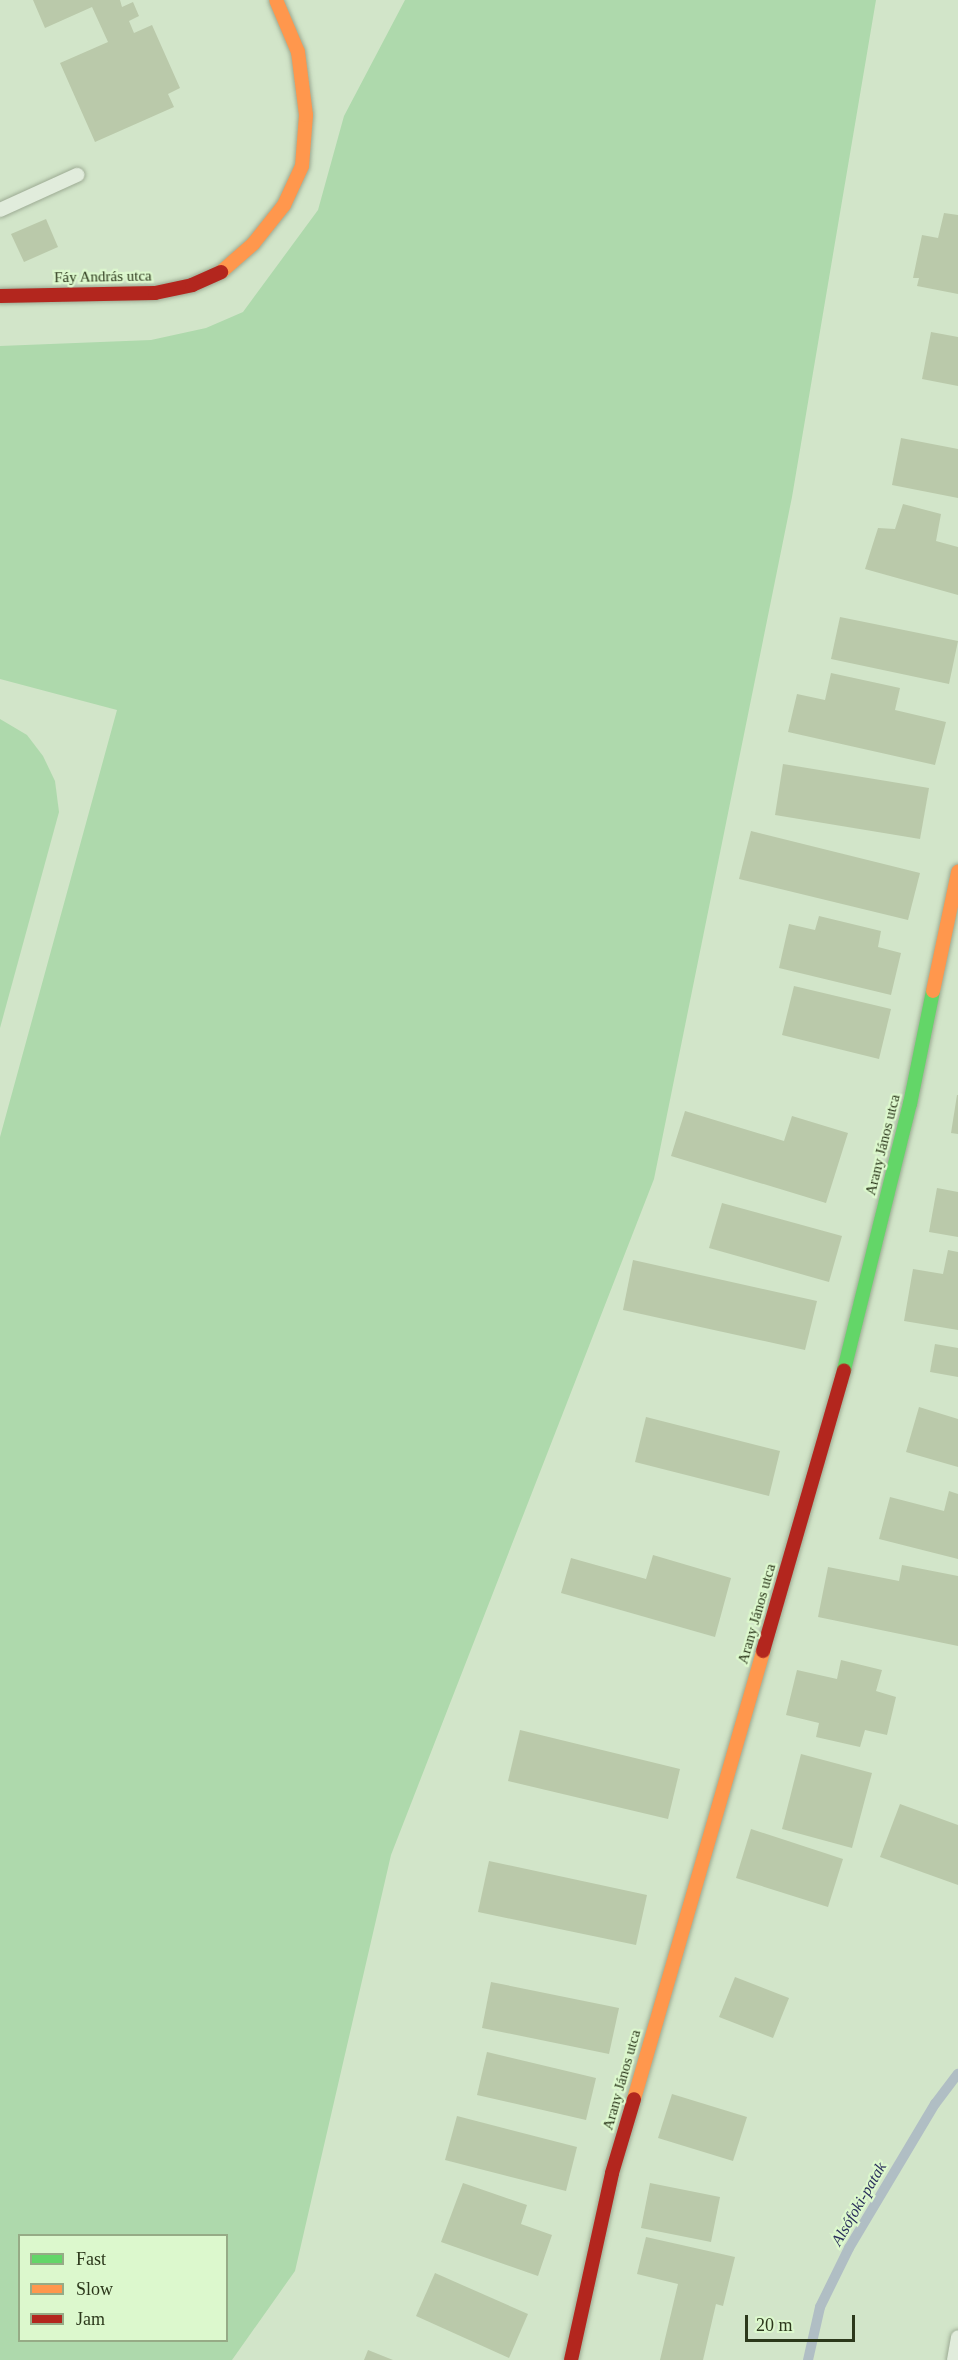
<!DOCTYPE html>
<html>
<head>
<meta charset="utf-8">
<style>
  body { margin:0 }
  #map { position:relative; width:958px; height:2360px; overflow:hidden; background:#d2e5c9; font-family:Georgia,serif }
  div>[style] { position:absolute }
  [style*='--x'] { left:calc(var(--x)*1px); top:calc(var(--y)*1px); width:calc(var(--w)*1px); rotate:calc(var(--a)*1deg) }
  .green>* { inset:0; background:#aed9ac }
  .stream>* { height:10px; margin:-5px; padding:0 5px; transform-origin:5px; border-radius:5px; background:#b0bec4 }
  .building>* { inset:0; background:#bac9aa }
  .roads { filter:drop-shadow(0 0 2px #9caa93) drop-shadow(0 0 2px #9caa93) }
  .lane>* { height:14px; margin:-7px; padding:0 7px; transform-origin:7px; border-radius:7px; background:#e1ecdc }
  .fast>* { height:14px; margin:-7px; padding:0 7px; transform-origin:7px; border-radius:7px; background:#63d668 }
  .slow>* { height:14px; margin:-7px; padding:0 7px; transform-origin:7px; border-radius:7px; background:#ff974d }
  .jam>* { height:14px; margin:-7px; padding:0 7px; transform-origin:7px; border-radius:7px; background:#b3261e }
  span { translate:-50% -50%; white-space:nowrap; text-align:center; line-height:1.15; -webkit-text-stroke:4.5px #dcf8cd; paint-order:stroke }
  .street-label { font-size:15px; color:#2c381b }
  .water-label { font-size:16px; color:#292e5a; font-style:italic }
  .legend { position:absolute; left:18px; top:2234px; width:210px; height:108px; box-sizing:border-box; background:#dcf8cd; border:2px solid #96ab86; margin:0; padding:8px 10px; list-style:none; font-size:18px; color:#2c381b }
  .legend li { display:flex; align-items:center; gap:12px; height:30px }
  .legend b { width:30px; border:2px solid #96ab86 }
  .scale { position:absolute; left:745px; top:2315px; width:110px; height:27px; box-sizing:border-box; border:3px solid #2c381b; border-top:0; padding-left:8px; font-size:18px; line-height:21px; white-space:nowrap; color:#2c381b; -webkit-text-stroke:4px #dcf8cd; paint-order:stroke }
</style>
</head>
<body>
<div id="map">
  <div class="green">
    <i style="clip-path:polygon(evenodd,405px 0,876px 0,792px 497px,654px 1179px,391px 1855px,295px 2271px,232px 2360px,0 2360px,0 1137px,117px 710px,0 679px,0 346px,151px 340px,206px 328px,243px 312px,318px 210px,344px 116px,405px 0,20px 2236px,226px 2236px,226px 2340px,20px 2340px,20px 2236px)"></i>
    <i style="clip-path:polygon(0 719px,27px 735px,43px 756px,55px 781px,59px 812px,0 1028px)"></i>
  </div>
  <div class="stream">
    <i style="--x:808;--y:2360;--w:54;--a:-77.2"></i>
    <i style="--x:820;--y:2307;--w:66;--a:-63.8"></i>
    <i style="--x:849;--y:2248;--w:168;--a:-59.2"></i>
    <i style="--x:935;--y:2104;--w:38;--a:-53"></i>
  </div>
  <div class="building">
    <i style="clip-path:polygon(33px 0,120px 0,122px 7px,133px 2px,139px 16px,129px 21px,134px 33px,152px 25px,180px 88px,168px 94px,174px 107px,95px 142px,60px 63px,108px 42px,92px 7px,45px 28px)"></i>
    <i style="clip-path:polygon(944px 213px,958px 215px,958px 294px,917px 286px,919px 278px,913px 278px,922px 235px,938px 238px)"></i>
    <i style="clip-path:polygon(46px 219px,58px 247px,24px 262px,11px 234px)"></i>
    <i style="clip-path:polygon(931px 332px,958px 337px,958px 386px,922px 379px)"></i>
    <i style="clip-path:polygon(901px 438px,958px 449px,958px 498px,892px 485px)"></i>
    <i style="clip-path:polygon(903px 504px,941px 514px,936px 541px,958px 547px,958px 595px,865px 569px,878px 528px,895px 529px)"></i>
    <i style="clip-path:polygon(840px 617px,958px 641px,949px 684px,831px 659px)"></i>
    <i style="clip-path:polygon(831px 673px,900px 688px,895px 710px,946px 722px,935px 765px,788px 732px,797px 694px,825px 700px)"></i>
    <i style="clip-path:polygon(783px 764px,929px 788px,920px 839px,775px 815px)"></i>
    <i style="clip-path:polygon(751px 831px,920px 873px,908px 920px,739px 879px)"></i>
    <i style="clip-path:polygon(819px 916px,881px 931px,878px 947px,901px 953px,891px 995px,779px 968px,789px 924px,815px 930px)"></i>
    <i style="clip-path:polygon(794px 986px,891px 1009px,879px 1059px,782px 1035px)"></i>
    <i style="clip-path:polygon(957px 1095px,958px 1095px,958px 1134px,951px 1133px)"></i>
    <i style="clip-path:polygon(685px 1111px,784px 1141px,792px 1116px,848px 1133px,826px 1203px,671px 1156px)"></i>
    <i style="clip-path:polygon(937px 1188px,958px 1192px,958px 1237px,929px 1232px)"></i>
    <i style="clip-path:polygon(722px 1203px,842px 1236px,829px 1282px,709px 1248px)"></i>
    <i style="clip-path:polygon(948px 1250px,958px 1252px,958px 1330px,904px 1321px,913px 1269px,943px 1274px)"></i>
    <i style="clip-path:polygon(633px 1260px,817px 1301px,805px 1350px,623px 1310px)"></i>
    <i style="clip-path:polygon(935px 1344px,958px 1348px,958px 1377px,930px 1372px)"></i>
    <i style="clip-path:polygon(919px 1407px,958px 1419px,958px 1467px,906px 1452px)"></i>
    <i style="clip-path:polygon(646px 1417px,780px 1451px,769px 1496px,635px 1462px)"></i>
    <i style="clip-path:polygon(949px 1491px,958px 1494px,958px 1559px,879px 1539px,890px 1497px,944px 1511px)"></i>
    <i style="clip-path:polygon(653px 1555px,731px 1578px,715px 1637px,561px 1593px,571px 1558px,646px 1579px)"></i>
    <i style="clip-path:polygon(902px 1565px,958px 1576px,958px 1646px,818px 1617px,828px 1567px,899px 1581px)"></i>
    <i style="clip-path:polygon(841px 1660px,882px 1670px,876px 1691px,896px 1697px,887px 1735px,865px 1730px,860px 1747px,816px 1737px,819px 1723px,786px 1715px,797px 1670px,837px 1679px)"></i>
    <i style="clip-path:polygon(520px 1730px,680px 1769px,668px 1819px,508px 1781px)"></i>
    <i style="clip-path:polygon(801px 1754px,872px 1773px,852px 1848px,782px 1829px)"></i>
    <i style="clip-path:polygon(900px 1804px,958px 1825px,958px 1885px,880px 1857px)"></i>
    <i style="clip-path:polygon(751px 1829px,843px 1859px,828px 1907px,736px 1878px)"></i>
    <i style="clip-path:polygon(489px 1861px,647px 1895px,636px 1945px,478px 1912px)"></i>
    <i style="clip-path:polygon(735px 1977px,789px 1998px,773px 2038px,719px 2017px)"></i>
    <i style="clip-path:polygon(491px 1982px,619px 2008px,609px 2054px,482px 2028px)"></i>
    <i style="clip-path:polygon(487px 2052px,596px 2078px,586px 2120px,477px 2095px)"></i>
    <i style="clip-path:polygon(672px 2094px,747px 2117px,733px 2161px,658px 2138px)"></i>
    <i style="clip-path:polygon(457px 2116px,577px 2147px,566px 2191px,445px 2160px)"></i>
    <i style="clip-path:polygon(463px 2183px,527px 2205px,521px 2224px,552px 2235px,538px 2276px,441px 2242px)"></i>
    <i style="clip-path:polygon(650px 2183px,720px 2197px,711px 2242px,641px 2228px)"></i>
    <i style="clip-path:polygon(646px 2237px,735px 2257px,723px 2306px,716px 2304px,703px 2360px,660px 2360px,678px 2284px,637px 2274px)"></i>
    <i style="clip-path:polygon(435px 2273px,528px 2314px,509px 2358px,416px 2316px)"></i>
    <i style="clip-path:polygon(368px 2350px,393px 2360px,364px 2360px)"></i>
  </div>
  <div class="roads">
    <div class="lane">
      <i style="--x:0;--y:210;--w:85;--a:-24.4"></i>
      <i style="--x:954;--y:2360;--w:23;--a:-80"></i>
    </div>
    <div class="fast">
      <i style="--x:844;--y:1370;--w:274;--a:-76.1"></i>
      <i style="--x:910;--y:1104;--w:115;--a:-78.5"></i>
    </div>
    <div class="slow">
      <i style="--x:221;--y:272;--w:43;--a:-41.2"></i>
      <i style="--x:253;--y:244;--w:50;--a:-51.5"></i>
      <i style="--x:284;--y:205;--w:43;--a:-65.2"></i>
      <i style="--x:302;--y:166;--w:51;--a:-85.5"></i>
      <i style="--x:306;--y:115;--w:64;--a:-97.2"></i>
      <i style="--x:298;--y:52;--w:56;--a:-112.9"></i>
      <i style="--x:933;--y:991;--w:122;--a:-78.1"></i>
      <i style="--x:634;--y:2099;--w:466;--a:-73.9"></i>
    </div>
    <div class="jam">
      <i style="--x:0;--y:296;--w:155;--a:-1.1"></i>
      <i style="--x:155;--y:293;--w:38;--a:-12"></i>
      <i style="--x:192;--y:285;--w:32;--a:-24"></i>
      <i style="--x:763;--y:1651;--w:292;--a:-73.9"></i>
      <i style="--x:571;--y:2360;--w:191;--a:-77.6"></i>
      <i style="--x:612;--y:2173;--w:77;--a:-73.4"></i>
    </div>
  </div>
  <div class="street-label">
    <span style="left:103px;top:277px;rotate:-1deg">Fáy András utca</span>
    <span style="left:883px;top:1145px;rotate:-76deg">Arany János utca</span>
    <span style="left:757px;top:1614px;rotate:-74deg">Arany János utca</span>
    <span style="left:622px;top:2080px;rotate:-74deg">Arany János utca</span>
  </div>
  <div class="water-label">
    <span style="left:859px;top:2204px;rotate:-60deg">Alsófoki-patak</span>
  </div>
  <ul class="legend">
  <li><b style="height:8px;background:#63d668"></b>Fast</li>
  <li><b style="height:8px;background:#ff974d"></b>Slow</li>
  <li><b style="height:8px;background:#b3261e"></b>Jam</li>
  </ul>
  <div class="scale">20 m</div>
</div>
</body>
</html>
